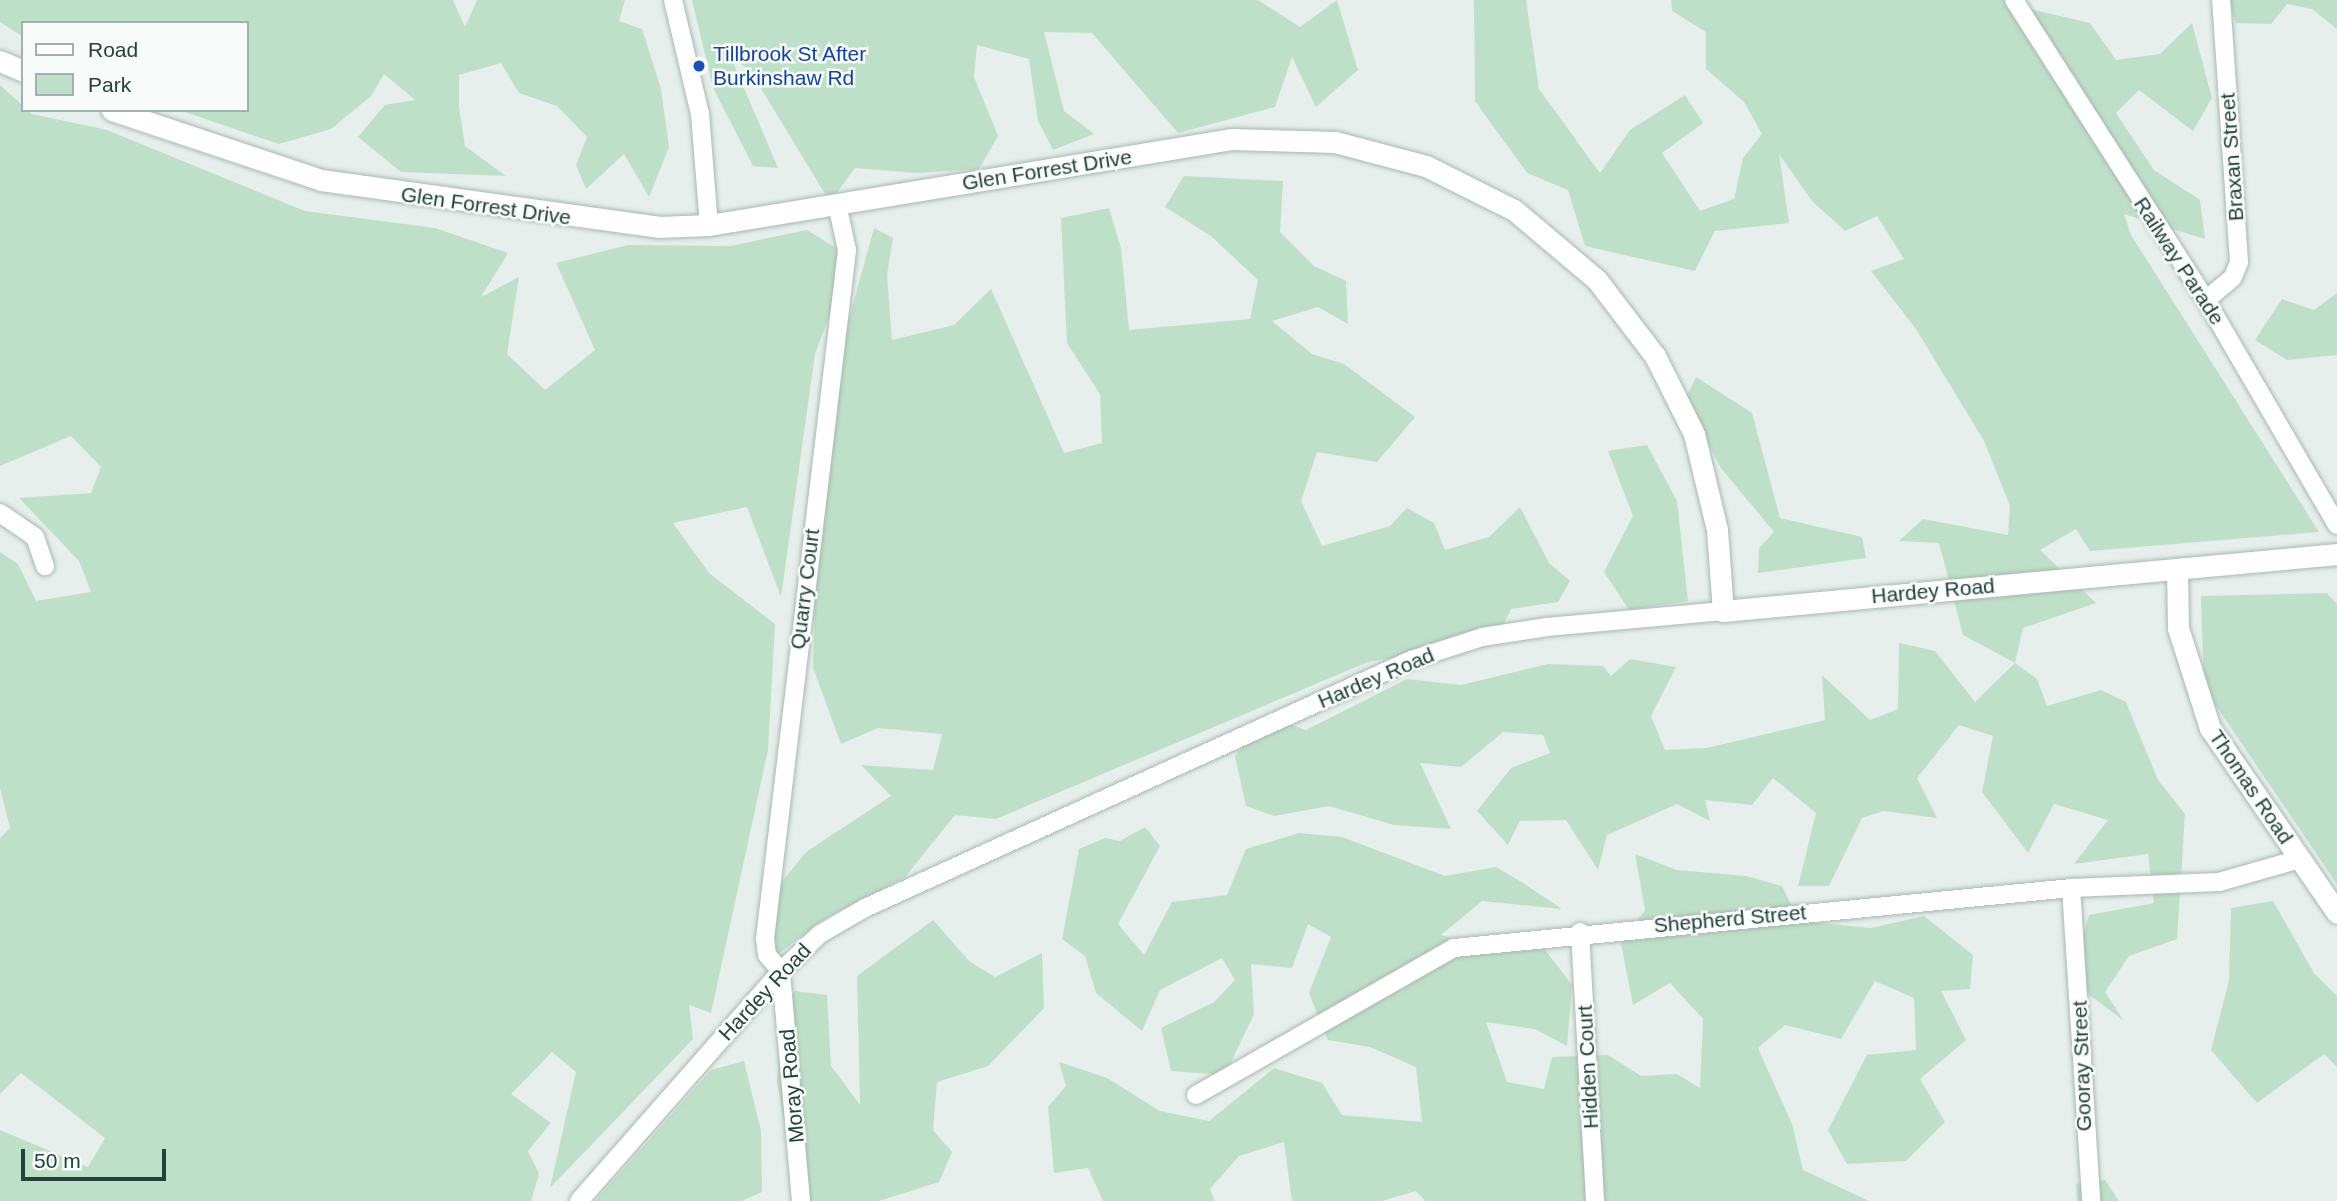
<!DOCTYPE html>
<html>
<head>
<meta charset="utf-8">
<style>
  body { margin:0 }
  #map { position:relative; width:2337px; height:1201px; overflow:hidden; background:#e6efeb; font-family:Helvetica,sans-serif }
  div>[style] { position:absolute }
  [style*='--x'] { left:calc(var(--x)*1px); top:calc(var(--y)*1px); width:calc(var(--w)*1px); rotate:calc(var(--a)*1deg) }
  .green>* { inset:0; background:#bfe0c8 }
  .roads { filter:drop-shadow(0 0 2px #a8b8b2) drop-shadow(0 0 2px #a8b8b2) }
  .minor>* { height:18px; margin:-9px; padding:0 9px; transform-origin:9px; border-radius:9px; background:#fff }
  .tertiary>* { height:21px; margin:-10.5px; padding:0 10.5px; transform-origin:10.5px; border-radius:10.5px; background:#fff }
  .dots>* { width:19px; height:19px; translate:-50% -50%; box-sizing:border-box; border:4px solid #f7fbf9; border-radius:50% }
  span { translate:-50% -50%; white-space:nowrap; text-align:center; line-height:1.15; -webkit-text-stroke:5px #f7fbf9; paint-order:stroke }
  .transit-label { font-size:21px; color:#164399 }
  .left { translate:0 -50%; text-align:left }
  .street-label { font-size:21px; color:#24423a }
  .legend { position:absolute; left:21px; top:21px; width:228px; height:91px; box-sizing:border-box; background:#f7fbf9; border:2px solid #a3b1ad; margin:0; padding:9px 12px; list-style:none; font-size:21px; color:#24423a }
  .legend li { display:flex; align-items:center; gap:14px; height:35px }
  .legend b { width:35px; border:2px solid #a3b1ad }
  .scale { position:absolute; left:21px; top:1149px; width:145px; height:32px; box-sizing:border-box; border:4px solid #24423a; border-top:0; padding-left:9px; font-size:21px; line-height:24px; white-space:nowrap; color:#24423a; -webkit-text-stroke:5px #f7fbf9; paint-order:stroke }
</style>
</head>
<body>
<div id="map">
  <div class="green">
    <i style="clip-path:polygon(0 0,453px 0,465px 27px,477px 0,625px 0,619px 21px,642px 29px,661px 89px,669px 147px,649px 197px,624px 154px,586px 189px,576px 165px,587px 137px,557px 106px,519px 93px,501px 63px,459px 75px,459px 107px,465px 146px,506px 176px,401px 172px,358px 137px,385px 105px,415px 100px,384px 74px,371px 96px,331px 129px,279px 144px,179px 110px,247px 110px,247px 23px,23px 23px,23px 37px,0 22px)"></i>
    <i style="clip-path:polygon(692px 0,1258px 0,1300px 27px,1337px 0,1358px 70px,1316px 107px,1292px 57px,1275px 107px,1178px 133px,1092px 33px,1044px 32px,1064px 111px,1094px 134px,1053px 150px,1038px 121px,1029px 59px,977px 45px,974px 77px,998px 136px,979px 169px,916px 173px,855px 168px,830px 202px,751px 72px,730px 55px,778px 168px,753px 166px,713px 88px)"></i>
    <i style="clip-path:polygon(1474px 0,1526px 0,1539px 89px,1600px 173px,1630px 130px,1685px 95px,1703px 123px,1662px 153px,1700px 211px,1734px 199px,1743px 158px,1762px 134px,1744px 102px,1706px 69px,1706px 32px,1672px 11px,1671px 0,2025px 0,2026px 8px,2090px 23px,2116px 60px,2160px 54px,2192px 23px,2212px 98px,2193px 131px,2139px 90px,2116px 113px,2154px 170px,2200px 200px,2205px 239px,2124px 214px,2131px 235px,2319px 532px,2090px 551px,2076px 529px,2040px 550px,2096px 603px,2023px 628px,2015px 663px,2037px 679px,2047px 706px,2101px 690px,2126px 702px,2158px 780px,2185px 814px,2177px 939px,2129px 956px,2105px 992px,2124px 1021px,2070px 980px,2089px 915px,2154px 903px,2148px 854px,2074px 864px,2108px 820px,2054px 804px,2028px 853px,1982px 792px,1993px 736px,1959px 725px,1917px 778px,1937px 818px,1884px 811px,1862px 818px,1829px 886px,1798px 886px,1816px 813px,1773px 778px,1752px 805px,1705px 800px,1710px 821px,1677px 804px,1607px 835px,1598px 870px,1566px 820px,1520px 821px,1508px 845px,1477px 811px,1511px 768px,1550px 753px,1543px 735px,1503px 732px,1461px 767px,1420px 763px,1451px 829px,1394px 825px,1329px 806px,1274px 816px,1246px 806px,1235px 756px,1266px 716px,1306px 730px,1407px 679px,1461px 685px,1548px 664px,1603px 666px,1611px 676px,1630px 659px,1676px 667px,1651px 716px,1665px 750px,1707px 748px,1825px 720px,1822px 675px,1870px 720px,1898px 709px,1899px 643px,1935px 651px,1975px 702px,2015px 663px,1963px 635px,1939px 543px,1899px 541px,1923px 519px,2008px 535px,2010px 506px,1984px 441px,1916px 329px,1871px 271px,1904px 259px,1877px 216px,1845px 231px,1812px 201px,1779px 154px,1789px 223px,1715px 231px,1695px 271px,1585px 246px,1568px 190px,1527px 173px,1475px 101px)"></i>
    <i style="clip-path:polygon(2228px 0,2337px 0,2337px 29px,2312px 9px,2287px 4px,2271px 24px,2236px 23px)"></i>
    <i style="clip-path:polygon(0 85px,32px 114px,107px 130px,305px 211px,435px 228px,508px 253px,481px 297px,519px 277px,507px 354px,545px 390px,595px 350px,556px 263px,628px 245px,730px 246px,807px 230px,844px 253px,847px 269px,815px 354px,781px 597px,747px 507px,673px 523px,709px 573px,775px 624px,768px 750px,711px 1013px,689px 1005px,693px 1039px,550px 1188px,576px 1072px,552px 1052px,511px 1094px,551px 1123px,528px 1151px,539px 1174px,531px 1201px,0 1201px,0 1130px,88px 1167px,105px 1138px,21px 1073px,0 1094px,0 838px,10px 828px,0 788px,0 552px,18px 564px,36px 601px,91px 592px,79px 561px,19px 498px,91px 493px,101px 467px,71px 436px,0 466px)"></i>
    <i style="clip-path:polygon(1184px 176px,1283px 181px,1280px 232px,1314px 266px,1346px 281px,1348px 324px,1318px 307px,1272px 321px,1312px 354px,1344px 364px,1415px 417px,1377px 462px,1317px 452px,1301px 501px,1322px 546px,1390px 526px,1407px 508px,1434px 523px,1445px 550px,1489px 537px,1520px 507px,1549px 563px,1570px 581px,1558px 602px,1511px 609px,1496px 640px,1368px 662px,996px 819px,955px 815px,905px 877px,827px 917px,777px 955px,769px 898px,806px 852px,891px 796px,861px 765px,933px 770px,942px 734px,878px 728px,841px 744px,813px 668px,817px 521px,844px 337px,874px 228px,893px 238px,887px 275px,892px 340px,954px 325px,991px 289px,1064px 453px,1102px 443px,1100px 394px,1067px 343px,1061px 218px,1109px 208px,1121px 248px,1129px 330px,1250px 319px,1258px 280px,1211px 236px,1165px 207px)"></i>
    <i style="clip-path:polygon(2337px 293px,2337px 355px,2287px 360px,2255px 340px,2282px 299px,2314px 310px)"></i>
    <i style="clip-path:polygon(1696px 377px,1752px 413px,1780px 518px,1862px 537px,1866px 558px,1758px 573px,1759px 548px,1774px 532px,1721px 468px,1685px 400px)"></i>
    <i style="clip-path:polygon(1647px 445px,1677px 501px,1688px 601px,1629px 610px,1604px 572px,1633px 516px,1608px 451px)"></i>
    <i style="clip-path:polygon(2327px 593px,2337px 604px,2337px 884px,2204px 688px,2201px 596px)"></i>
    <i style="clip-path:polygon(1145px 827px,1160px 846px,1118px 924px,1144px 955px,1172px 902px,1227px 895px,1246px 849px,1299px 833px,1342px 837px,1445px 876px,1496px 867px,1523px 883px,1562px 909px,1482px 901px,1441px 935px,1480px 946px,1533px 934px,1572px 985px,1567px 1046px,1535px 1029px,1486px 1022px,1507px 1082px,1544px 1089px,1552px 1057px,1608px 1055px,1641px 1076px,1677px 1074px,1700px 1088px,1703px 1019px,1670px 983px,1633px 1005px,1621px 944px,1645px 910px,1635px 854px,1677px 870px,1746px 876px,1782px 886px,1799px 921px,1871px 928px,1924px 916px,1973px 955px,1970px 989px,1941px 991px,1966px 1040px,1920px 1079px,1945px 1122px,1906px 1161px,1847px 1164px,1828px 1130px,1867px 1055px,1916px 1050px,1914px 998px,1875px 981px,1841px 1039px,1785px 1025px,1758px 1048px,1792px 1124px,1803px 1170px,1869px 1201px,1425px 1201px,1416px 1191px,1382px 1201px,1292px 1201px,1284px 1142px,1239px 1156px,1210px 1189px,1215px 1201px,1103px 1201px,1088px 1168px,1054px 1173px,1048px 1107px,1066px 1086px,1059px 1062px,1107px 1078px,1160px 1111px,1209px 1121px,1274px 1068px,1322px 1083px,1342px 1115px,1422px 1122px,1416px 1067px,1370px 1047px,1328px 1040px,1309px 993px,1331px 937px,1308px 924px,1292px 968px,1251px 964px,1254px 1014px,1225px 1075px,1171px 1071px,1161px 1028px,1214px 1002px,1235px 980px,1222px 958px,1160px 990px,1142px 1031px,1096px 993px,1085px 956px,1062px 939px,1079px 849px,1105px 838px,1120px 841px)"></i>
    <i style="clip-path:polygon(2273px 901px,2314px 973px,2337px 996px,2337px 1067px,2324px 1054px,2257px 1103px,2211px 1050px,2229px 981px,2231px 908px)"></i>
    <i style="clip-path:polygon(933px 920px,969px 961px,995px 977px,1042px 953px,1044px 1008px,988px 1066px,937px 1082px,933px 1130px,952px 1152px,939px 1182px,879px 1201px,799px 1201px,777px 1081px,784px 1010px,795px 991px,827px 995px,831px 1066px,860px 1105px,857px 976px)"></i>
    <i style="clip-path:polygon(744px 1061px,761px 1131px,762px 1192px,742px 1201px,595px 1201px,711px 1070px)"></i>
    <i style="clip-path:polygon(2105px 1180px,2119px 1201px,2077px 1201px,2076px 1184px)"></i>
  </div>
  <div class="roads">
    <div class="minor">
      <i style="--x:673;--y:0;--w:117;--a:76.7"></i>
      <i style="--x:700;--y:114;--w:111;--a:85.4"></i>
      <i style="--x:2014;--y:0;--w:356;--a:57.4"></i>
      <i style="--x:2206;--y:300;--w:260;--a:59.8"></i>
      <i style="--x:2206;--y:300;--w:35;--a:-40"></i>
      <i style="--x:2233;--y:277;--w:16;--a:-68"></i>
      <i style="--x:2239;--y:262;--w:263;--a:-93.9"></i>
      <i style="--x:0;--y:513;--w:42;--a:34.4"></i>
      <i style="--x:35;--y:537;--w:31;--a:71"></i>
      <i style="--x:2071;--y:888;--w:314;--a:86.3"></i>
      <i style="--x:1580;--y:932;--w:269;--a:86.8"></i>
      <i style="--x:1196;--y:1095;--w:297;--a:-29.7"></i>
      <i style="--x:1454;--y:948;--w:620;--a:-5.55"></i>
      <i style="--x:2071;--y:888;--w:148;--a:-2.3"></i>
      <i style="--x:2219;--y:882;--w:84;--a:-15.9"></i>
      <i style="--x:579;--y:1201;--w:306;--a:-48.7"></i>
      <i style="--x:781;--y:971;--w:54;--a:-43.5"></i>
      <i style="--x:820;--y:934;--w:52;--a:-30"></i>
      <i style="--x:865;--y:908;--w:600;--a:-24.43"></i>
      <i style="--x:1411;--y:660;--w:75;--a:-17.9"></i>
      <i style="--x:1482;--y:637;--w:66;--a:-8.7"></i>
      <i style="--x:1547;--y:627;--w:177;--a:-5.2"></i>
      <i style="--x:801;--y:1201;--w:231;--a:-95"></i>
      <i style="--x:781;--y:971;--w:21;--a:-131"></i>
      <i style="--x:767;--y:955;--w:16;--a:-97"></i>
      <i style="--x:765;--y:939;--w:694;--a:-83.21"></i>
      <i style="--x:847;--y:250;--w:47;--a:-102.3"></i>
    </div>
    <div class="tertiary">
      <i style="--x:0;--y:61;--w:25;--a:23"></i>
      <i style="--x:112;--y:110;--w:220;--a:18.5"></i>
      <i style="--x:321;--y:180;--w:340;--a:7.9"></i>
      <i style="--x:658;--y:227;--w:51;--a:-2.2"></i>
      <i style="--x:709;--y:225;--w:530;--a:-9.34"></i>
      <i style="--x:1232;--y:139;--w:103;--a:1.7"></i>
      <i style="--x:1335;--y:142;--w:94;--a:14.8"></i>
      <i style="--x:1426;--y:166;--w:98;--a:26.6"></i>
      <i style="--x:1514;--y:210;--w:109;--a:40.1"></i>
      <i style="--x:1597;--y:280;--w:96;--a:52.7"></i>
      <i style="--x:1655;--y:356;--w:87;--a:63.4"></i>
      <i style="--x:1694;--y:434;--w:99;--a:76.5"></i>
      <i style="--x:1717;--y:530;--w:81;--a:85.8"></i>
      <i style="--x:1723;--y:611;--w:617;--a:-5.3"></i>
      <i style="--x:2177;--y:569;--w:59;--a:89"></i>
      <i style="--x:2178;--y:628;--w:105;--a:72.3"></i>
      <i style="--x:2210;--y:728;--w:224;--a:55.5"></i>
    </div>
  </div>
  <div class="dots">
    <i style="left:699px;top:66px;background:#1a4fb4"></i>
  </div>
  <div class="transit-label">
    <span class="left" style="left:713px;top:66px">Tillbrook St After<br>Burkinshaw Rd</span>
  </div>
  <div class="street-label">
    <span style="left:2232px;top:157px;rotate:-94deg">Braxan Street</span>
    <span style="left:1047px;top:170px;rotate:-9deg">Glen Forrest Drive</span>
    <span style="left:486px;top:206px;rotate:8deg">Glen Forrest Drive</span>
    <span style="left:2179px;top:261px;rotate:57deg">Railway Parade</span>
    <span style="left:805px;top:589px;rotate:-83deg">Quarry Court</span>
    <span style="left:1933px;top:591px;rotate:-5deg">Hardey Road</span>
    <span style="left:1376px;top:678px;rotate:-23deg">Hardey Road</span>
    <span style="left:2251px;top:787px;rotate:56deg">Thomas Road</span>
    <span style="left:1730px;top:919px;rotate:-5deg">Shepherd Street</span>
    <span style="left:765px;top:992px;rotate:-47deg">Hardey Road</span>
    <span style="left:2082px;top:1066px;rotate:-92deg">Gooray Street</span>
    <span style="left:1588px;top:1067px;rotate:-93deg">Hidden Court</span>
    <span style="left:792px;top:1086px;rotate:-95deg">Moray Road</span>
  </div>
  <ul class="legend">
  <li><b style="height:9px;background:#fff"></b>Road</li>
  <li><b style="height:19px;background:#bfe0c8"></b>Park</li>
  </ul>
  <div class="scale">50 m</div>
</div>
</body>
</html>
